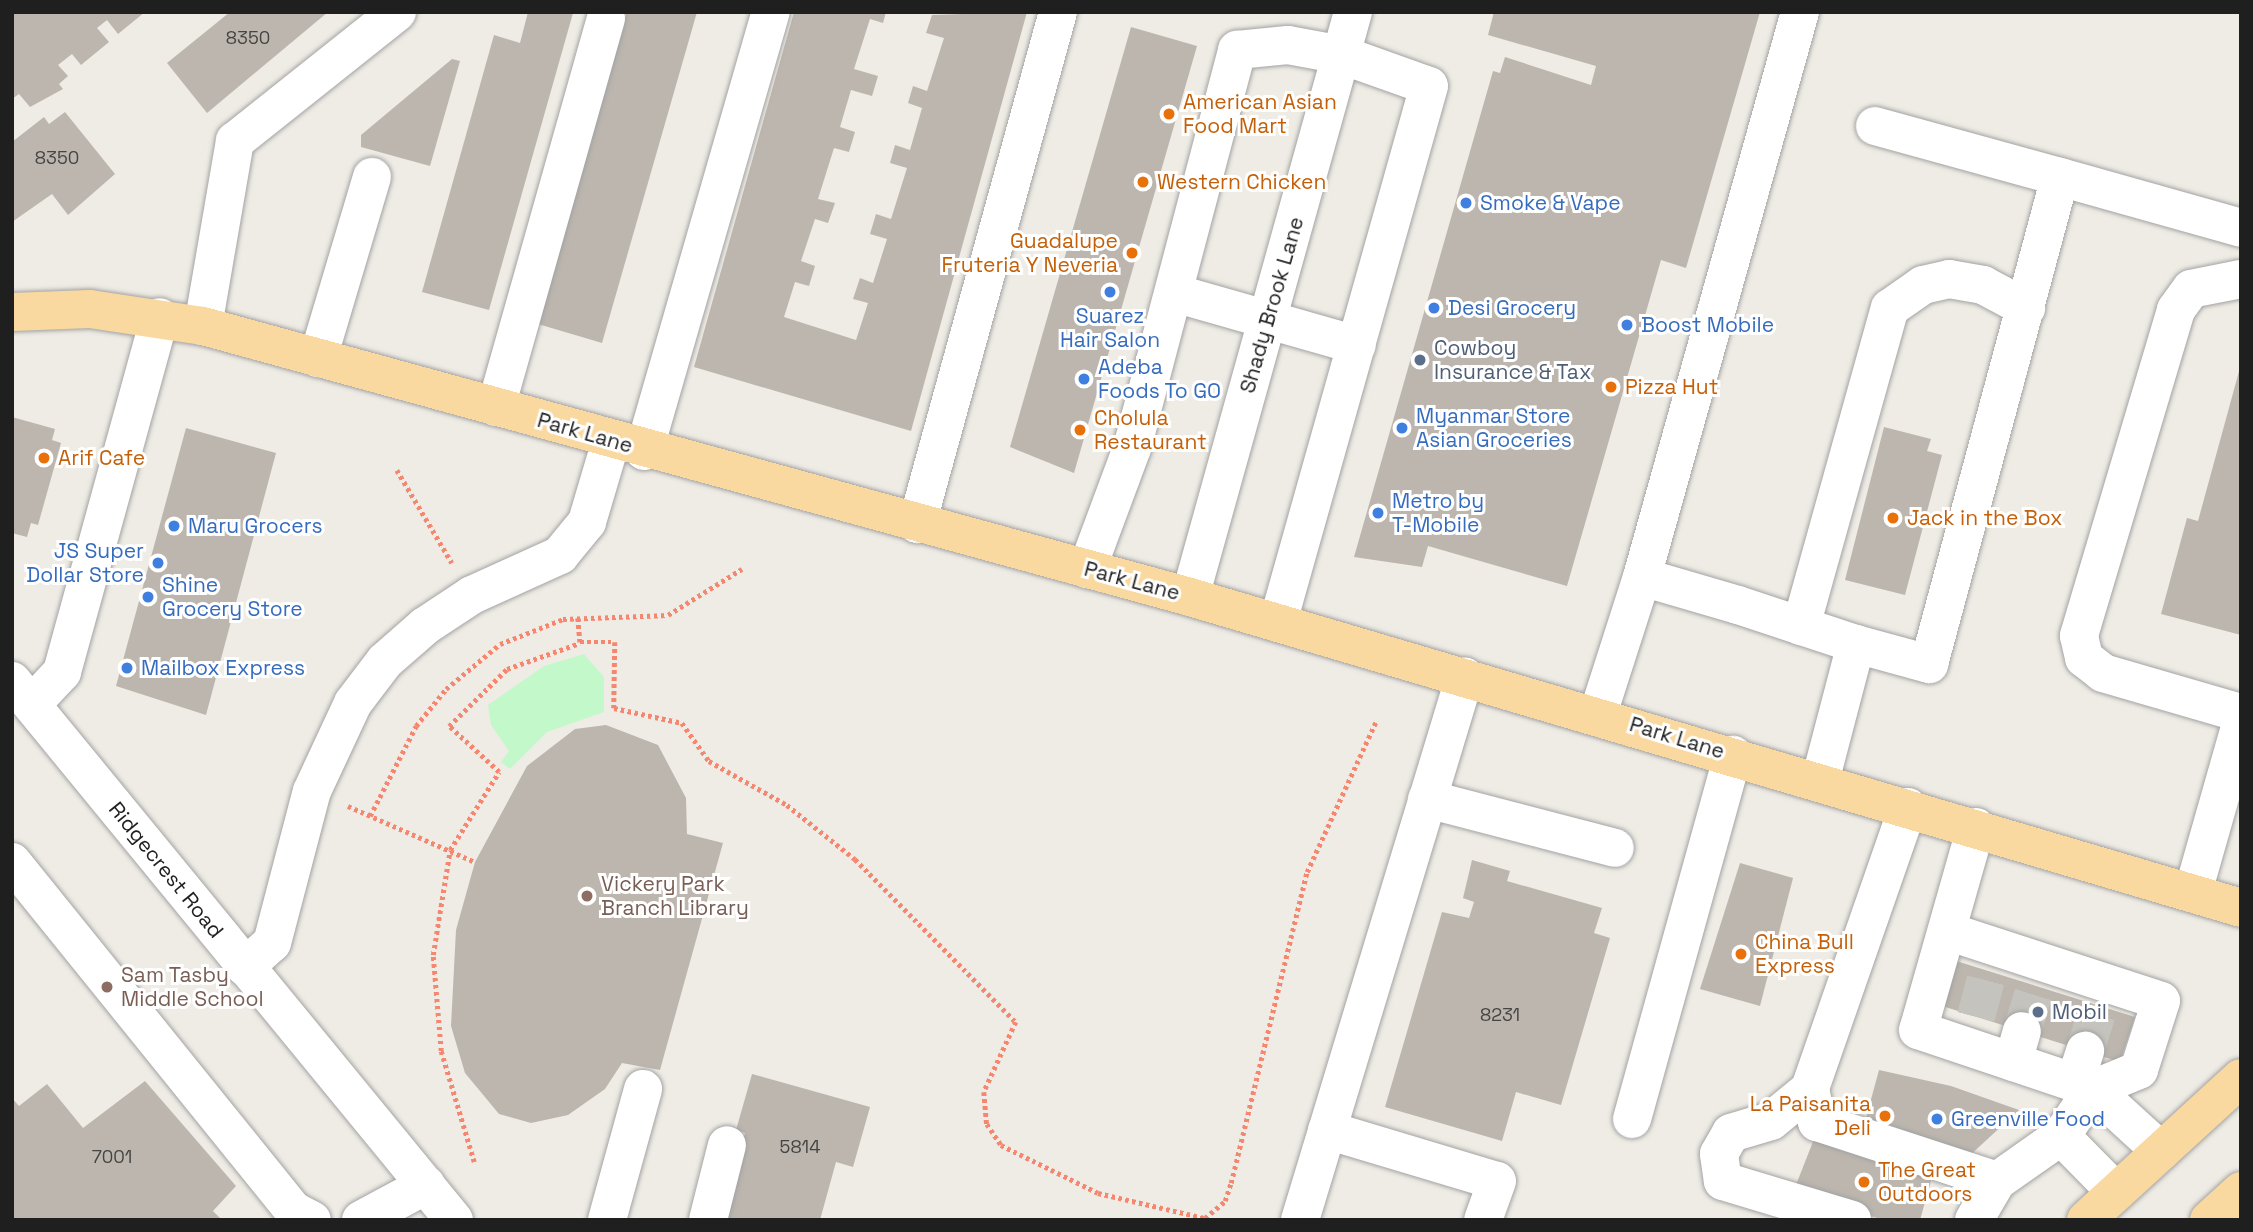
<!DOCTYPE html>
<html>
<head>
<meta charset="utf-8">
<style>
  body { margin:0 }
  #map { position:relative; width:2253px; height:1232px; overflow:hidden; background:#efece5; font-family:"Space Grotesk",sans-serif }
  div>[style] { position:absolute }
  [style*='--x'] { left:calc(var(--x)*1px); top:calc(var(--y)*1px); width:calc(var(--w)*1px); rotate:calc(var(--a)*1deg) }
  .park>* { inset:0; background:#c3f8cb }
  .building>* { inset:0; background:#bcb6ae }
  .minor-tunnel>* { height:38px; margin-top:-19px; transform-origin:0; background:repeating-linear-gradient(90deg,#c5c3bd 0 38px,transparent 0 57px) }
  .path>* { height:4.5px; margin-top:-2.25px; transform-origin:0; background:repeating-linear-gradient(90deg,#f58770 0 3.5px,transparent 0 7px) }
  .roads { filter:drop-shadow(0 0 2px #a3a3a3) drop-shadow(0 0 2px #a3a3a3) }
  .minor>* { height:38px; margin:-19px; padding:0 19px; transform-origin:19px; border-radius:19px; background:#fff }
  .major>* { height:38px; margin:-19px; padding:0 19px; transform-origin:19px; border-radius:19px; background:#f9d9a0 }
  .dots>* { width:19px; height:19px; translate:-50% -50%; box-sizing:border-box; border:4px solid #fff; border-radius:50% }
  span { translate:-50% -50%; white-space:nowrap; text-align:center; line-height:1.15; -webkit-text-stroke:6px #fff; paint-order:stroke }
  .number-label { font-size:18px; color:#464543 }
  .number-label span { -webkit-text-stroke-width:0 }
  .food-label { font-size:21px; color:#c56008 }
  .left { translate:0 -50%; text-align:left }
  .right { translate:-100% -50%; text-align:right }
  .shop-label { font-size:21px; color:#366cbe }
  .street-label { font-size:21px; color:#1f1f1f }
  .service-label { font-size:21px; color:#4e5e75 }
  .education-label { font-size:21px; color:#785e54 }
  .frame { position:absolute; inset:0; border:14px solid #1f1f1f; pointer-events:none }
</style>
</head>
<body>
<div id="map">
  <div class="park">
    <i style="clip-path:polygon(584px 654px,604px 677px,604px 712px,547px 732px,510px 769px,501px 762px,509px 751px,491px 725px,488px 705px,544px 666px)"></i>
  </div>
  <div class="building">
    <i style="clip-path:polygon(12px 12px,145px 12px,118px 34px,107px 20px,97px 28px,109px 42px,81px 65px,72px 54px,58px 65px,68px 76px,59px 84px,63px 89px,30px 107px,19px 94px,12px 99px)"></i>
    <i style="clip-path:polygon(230px 12px,328px 12px,207px 113px,167px 63px)"></i>
    <i style="clip-path:polygon(528px 12px,573px 13px,489px 310px,422px 292px,494px 35px,520px 43px)"></i>
    <i style="clip-path:polygon(627px 12px,697px 12px,602px 343px,538px 324px)"></i>
    <i style="clip-path:polygon(794px 12px,886px 12px,883px 23px,870px 19px,854px 69px,878px 76px,872px 96px,851px 90px,840px 127px,855px 132px,849px 152px,834px 148px,818px 199px,835px 203px,828px 223px,815px 219px,801px 261px,815px 266px,809px 286px,795px 282px,784px 317px,856px 340px,868px 303px,853px 299px,860px 278px,873px 283px,887px 239px,870px 234px,876px 214px,891px 219px,907px 168px,890px 163px,895px 145px,910px 150px,922px 108px,908px 103px,913px 86px,927px 91px,944px 38px,926px 33px,932px 15px,1027px 12px,911px 431px,694px 367px)"></i>
    <i style="clip-path:polygon(1494px 12px,1760px 12px,1686px 268px,1661px 260px,1567px 586px,1428px 546px,1422px 567px,1354px 557px,1493px 71px,1500px 73px,1505px 57px,1591px 85px,1596px 66px,1488px 35px)"></i>
    <i style="clip-path:polygon(1131px 27px,1197px 46px,1074px 473px,1010px 447px)"></i>
    <i style="clip-path:polygon(452px 59px,460px 61px,430px 166px,361px 147px,361px 135px)"></i>
    <i style="clip-path:polygon(65px 112px,115px 174px,68px 215px,52px 194px,12px 222px,12px 142px,44px 117px,49px 124px)"></i>
    <i style="clip-path:polygon(2241px 364px,2241px 635px,2161px 614px,2187px 518px,2198px 521px)"></i>
    <i style="clip-path:polygon(12px 417px,55px 429px,52px 440px,61px 443px,38px 525px,31px 523px,27px 537px,12px 533px)"></i>
    <i style="clip-path:polygon(1884px 427px,1931px 439px,1927px 451px,1942px 455px,1905px 595px,1845px 580px)"></i>
    <i style="clip-path:polygon(186px 428px,276px 453px,206px 715px,116px 686px)"></i>
    <i style="clip-path:polygon(606px 725px,658px 745px,686px 798px,687px 834px,723px 843px,660px 1070px,622px 1063px,605px 1089px,568px 1115px,531px 1123px,499px 1114px,465px 1073px,451px 1026px,456px 930px,475px 862px,527px 766px,575px 729px)"></i>
    <i style="clip-path:polygon(1472px 860px,1510px 871px,1507px 881px,1602px 908px,1594px 933px,1610px 938px,1561px 1105px,1516px 1092px,1502px 1141px,1385px 1107px,1442px 912px,1469px 918px,1474px 902px,1463px 898px)"></i>
    <i style="clip-path:polygon(1740px 863px,1793px 878px,1760px 1006px,1700px 989px)"></i>
    <i style="clip-path:polygon(1953px 960px,2135px 1017px,2120px 1062px,1939px 1005px)"></i>
    <i style="clip-path:polygon(1879px 1070px,1951px 1086px,2019px 1110px,1967px 1158px,1863px 1129px)"></i>
    <i style="clip-path:polygon(752px 1074px,870px 1107px,853px 1167px,836px 1162px,820px 1220px,721px 1220px,745px 1133px,736px 1130px)"></i>
    <i style="clip-path:polygon(145px 1081px,236px 1186px,213px 1211px,222px 1220px,12px 1220px,12px 1098px,19px 1106px,47px 1084px,83px 1128px)"></i>
    <i style="clip-path:polygon(1814px 1139px,1933px 1174px,1920px 1220px,1883px 1220px,1794px 1190px)"></i>
  </div>
  <div class="minor-tunnel">
    <i style="--x:1976;--y:1017;--w:48;--a:-75.4"></i>
    <i style="--x:2022;--y:1031;--w:47;--a:-72.7"></i>
    <i style="--x:2085;--y:1051;--w:47;--a:-72.7"></i>
  </div>
  <div class="path">
    <i style="--x:397;--y:470;--w:108;--a:59.4"></i>
    <i style="--x:578;--y:618;--w:24;--a:85"></i>
    <i style="--x:580;--y:642;--w:35;--a:0"></i>
    <i style="--x:615;--y:642;--w:66;--a:90.9"></i>
    <i style="--x:614;--y:708;--w:70;--a:12.4"></i>
    <i style="--x:682;--y:723;--w:47;--a:54.6"></i>
    <i style="--x:709;--y:761;--w:90;--a:29.4"></i>
    <i style="--x:787;--y:805;--w:87;--a:38.5"></i>
    <i style="--x:855;--y:859;--w:229;--a:45.4"></i>
    <i style="--x:1016;--y:1022;--w:77;--a:114.6"></i>
    <i style="--x:984;--y:1092;--w:32;--a:85"></i>
    <i style="--x:987;--y:1124;--w:25;--a:56"></i>
    <i style="--x:1001;--y:1145;--w:108;--a:26.3"></i>
    <i style="--x:1098;--y:1193;--w:110;--a:13.2"></i>
    <i style="--x:1205;--y:1218;--w:26;--a:-40"></i>
    <i style="--x:1225;--y:1201;--w:19;--a:-72"></i>
    <i style="--x:1231;--y:1183;--w:320;--a:-76.3"></i>
    <i style="--x:1307;--y:872;--w:166;--a:-65.4"></i>
    <i style="--x:348;--y:806;--w:139;--a:23.8"></i>
    <i style="--x:370;--y:816;--w:101;--a:-62.9"></i>
    <i style="--x:416;--y:726;--w:48;--a:-51"></i>
    <i style="--x:446;--y:689;--w:70;--a:-39.8"></i>
    <i style="--x:500;--y:644;--w:68;--a:-21.6"></i>
    <i style="--x:563;--y:619;--w:105;--a:-2.2"></i>
    <i style="--x:668;--y:615;--w:87;--a:-31.9"></i>
    <i style="--x:474;--y:1162;--w:116;--a:-106.6"></i>
    <i style="--x:441;--y:1051;--w:96;--a:-94.8"></i>
    <i style="--x:433;--y:955;--w:106;--a:-80.8"></i>
    <i style="--x:450;--y:850;--w:92;--a:-57.9"></i>
    <i style="--x:499;--y:772;--w:68;--a:-137.4"></i>
    <i style="--x:449;--y:726;--w:81;--a:-44.5"></i>
    <i style="--x:507;--y:669;--w:77;--a:-19.6"></i>
  </div>
  <div class="roads">
    <div class="minor">
      <i style="--x:1875;--y:126;--w:192;--a:15.4"></i>
      <i style="--x:2241;--y:279;--w:51;--a:168.7"></i>
      <i style="--x:2191;--y:289;--w:26;--a:126"></i>
      <i style="--x:2176;--y:310;--w:340;--a:106.6"></i>
      <i style="--x:2079;--y:636;--w:23;--a:77"></i>
      <i style="--x:2084;--y:658;--w:24;--a:38"></i>
      <i style="--x:2103;--y:673;--w:144;--a:16.2"></i>
      <i style="--x:1174;--y:293;--w:190;--a:15.9"></i>
      <i style="--x:203;--y:326;--w:188;--a:-80.2"></i>
      <i style="--x:235;--y:141;--w:207;--a:-38.5"></i>
      <i style="--x:318;--y:358;--w:189;--a:-73.4"></i>
      <i style="--x:496;--y:407;--w:404;--a:-74.2"></i>
      <i style="--x:644;--y:451;--w:457;--a:-73.9"></i>
      <i style="--x:917;--y:524;--w:531;--a:-74.6"></i>
      <i style="--x:1087;--y:569;--w:129;--a:-69.6"></i>
      <i style="--x:1132;--y:448;--w:412;--a:-75.2"></i>
      <i style="--x:1237;--y:50;--w:51;--a:-5.6"></i>
      <i style="--x:1288;--y:45;--w:55;--a:10.5"></i>
      <i style="--x:1342;--y:55;--w:92;--a:19.6"></i>
      <i style="--x:1429;--y:86;--w:557;--a:105.73"></i>
      <i style="--x:1642;--y:577;--w:587;--a:-74.38"></i>
      <i style="--x:1190;--y:597;--w:607;--a:-74.43"></i>
      <i style="--x:1801;--y:626;--w:330;--a:-74.4"></i>
      <i style="--x:1890;--y:308;--w:40;--a:-34.9"></i>
      <i style="--x:1923;--y:285;--w:27;--a:-13"></i>
      <i style="--x:1949;--y:279;--w:35;--a:10"></i>
      <i style="--x:1983;--y:285;--w:49;--a:28.1"></i>
      <i style="--x:1856;--y:644;--w:76;--a:15.3"></i>
      <i style="--x:1929;--y:664;--w:504;--a:-74.94"></i>
      <i style="--x:2060;--y:177;--w:188;--a:15.7"></i>
      <i style="--x:12;--y:681;--w:697;--a:50.65"></i>
      <i style="--x:32;--y:704;--w:44;--a:-46.8"></i>
      <i style="--x:62;--y:672;--w:368;--a:-74.6"></i>
      <i style="--x:1598;--y:714;--w:144;--a:-72.2"></i>
      <i style="--x:1642;--y:577;--w:100;--a:16.3"></i>
      <i style="--x:1738;--y:605;--w:124;--a:18.3"></i>
      <i style="--x:1856;--y:644;--w:142;--a:104.7"></i>
      <i style="--x:1427;--y:799;--w:194;--a:14.6"></i>
      <i style="--x:1908;--y:807;--w:299;--a:109.2"></i>
      <i style="--x:1810;--y:1089;--w:34;--a:78"></i>
      <i style="--x:1817;--y:1122;--w:189;--a:18.1"></i>
      <i style="--x:1976;--y:827;--w:211;--a:105.9"></i>
      <i style="--x:1918;--y:1030;--w:185;--a:18.6"></i>
      <i style="--x:2093;--y:1089;--w:92;--a:42.4"></i>
      <i style="--x:12;--y:862;--w:449;--a:51.1"></i>
      <i style="--x:294;--y:1211;--w:20;--a:27"></i>
      <i style="--x:2193;--y:892;--w:176;--a:-74.1"></i>
      <i style="--x:1947;--y:931;--w:225;--a:18.1"></i>
      <i style="--x:2161;--y:1001;--w:72;--a:107.7"></i>
      <i style="--x:2139;--y:1070;--w:50;--a:157.6"></i>
      <i style="--x:2093;--y:1089;--w:57;--a:124.2"></i>
      <i style="--x:245;--y:967;--w:36;--a:-42"></i>
      <i style="--x:272;--y:943;--w:157;--a:-75.3"></i>
      <i style="--x:312;--y:791;--w:97;--a:-65"></i>
      <i style="--x:353;--y:703;--w:53;--a:-52.7"></i>
      <i style="--x:385;--y:661;--w:53;--a:-41.2"></i>
      <i style="--x:425;--y:626;--w:56;--a:-33.4"></i>
      <i style="--x:472;--y:595;--w:97;--a:-24.4"></i>
      <i style="--x:560;--y:555;--w:43;--a:-50.7"></i>
      <i style="--x:587;--y:522;--w:84;--a:-73.5"></i>
      <i style="--x:2013;--y:1062;--w:32;--a:-74"></i>
      <i style="--x:2075;--y:1082;--w:33;--a:-72"></i>
      <i style="--x:1810;--y:1089;--w:50;--a:140.6"></i>
      <i style="--x:1771;--y:1121;--w:42;--a:163.3"></i>
      <i style="--x:1731;--y:1133;--w:24;--a:120"></i>
      <i style="--x:1719;--y:1154;--w:27;--a:82"></i>
      <i style="--x:1723;--y:1181;--w:135;--a:16.8"></i>
      <i style="--x:1632;--y:1119;--w:378;--a:-74.5"></i>
      <i style="--x:1327;--y:1130;--w:177;--a:16.7"></i>
      <i style="--x:1497;--y:1181;--w:41;--a:109.7"></i>
      <i style="--x:361;--y:1220;--w:74;--a:-28.3"></i>
      <i style="--x:607;--y:1220;--w:136;--a:-74.6"></i>
      <i style="--x:708;--y:1220;--w:77;--a:-75.8"></i>
      <i style="--x:1300;--y:1220;--w:568;--a:-73.13"></i>
      <i style="--x:1974;--y:1220;--w:45;--a:-59.5"></i>
      <i style="--x:1997;--y:1181;--w:78;--a:-35.1"></i>
      <i style="--x:2061;--y:1136;--w:78;--a:45.5"></i>
    </div>
    <div class="major">
      <i style="--x:12;--y:312;--w:78;--a:-2.2"></i>
      <i style="--x:90;--y:309;--w:114;--a:8.6"></i>
      <i style="--x:203;--y:326;--w:1024;--a:15.35"></i>
      <i style="--x:1190;--y:597;--w:1096;--a:16.48"></i>
      <i style="--x:2086;--y:1220;--w:210;--a:-42.5"></i>
      <i style="--x:2209;--y:1220;--w:43;--a:-42.2"></i>
    </div>
  </div>
  <div class="dots">
    <i style="left:1169px;top:114px;background:#e8710a"></i>
    <i style="left:1143px;top:182px;background:#e8710a"></i>
    <i style="left:1466px;top:203px;background:#3f7fe0"></i>
    <i style="left:1132px;top:253px;background:#e8710a"></i>
    <i style="left:1110px;top:292px;background:#3f7fe0"></i>
    <i style="left:1434px;top:308px;background:#3f7fe0"></i>
    <i style="left:1627px;top:325px;background:#3f7fe0"></i>
    <i style="left:1420px;top:360px;background:#5c6f8a"></i>
    <i style="left:1084px;top:379px;background:#3f7fe0"></i>
    <i style="left:1611px;top:387px;background:#e8710a"></i>
    <i style="left:1402px;top:428px;background:#3f7fe0"></i>
    <i style="left:1080px;top:430px;background:#e8710a"></i>
    <i style="left:44px;top:458px;background:#e8710a"></i>
    <i style="left:1378px;top:513px;background:#3f7fe0"></i>
    <i style="left:1893px;top:518px;background:#e8710a"></i>
    <i style="left:174px;top:526px;background:#3f7fe0"></i>
    <i style="left:158px;top:563px;background:#3f7fe0"></i>
    <i style="left:148px;top:597px;background:#3f7fe0"></i>
    <i style="left:127px;top:668px;background:#3f7fe0"></i>
    <i style="left:587px;top:896px;background:#8d6e63"></i>
    <i style="left:1741px;top:954px;background:#e8710a"></i>
    <i style="left:107px;top:987px;background:#8d6e63"></i>
    <i style="left:2038px;top:1012px;background:#5c6f8a"></i>
    <i style="left:1885px;top:1116px;background:#e8710a"></i>
    <i style="left:1937px;top:1119px;background:#3f7fe0"></i>
    <i style="left:1864px;top:1182px;background:#e8710a"></i>
  </div>
  <div class="number-label">
    <span style="left:248px;top:38px">8350</span>
    <span style="left:57px;top:158px">8350</span>
    <span style="left:1500px;top:1015px">8231</span>
    <span style="left:800px;top:1147px">5814</span>
    <span style="left:112px;top:1157px">7001</span>
  </div>
  <div class="food-label">
    <span class="left" style="left:1183px;top:114px">American Asian<br>Food Mart</span>
    <span class="left" style="left:1157px;top:182px">Western Chicken</span>
    <span class="right" style="left:1118px;top:253px">Guadalupe<br>Fruteria Y Neveria</span>
    <span class="left" style="left:1625px;top:387px">Pizza Hut</span>
    <span class="left" style="left:1094px;top:430px">Cholula<br>Restaurant</span>
    <span class="left" style="left:58px;top:458px">Arif Cafe</span>
    <span class="left" style="left:1907px;top:518px">Jack in the Box</span>
    <span class="left" style="left:1755px;top:954px">China Bull<br>Express</span>
    <span class="right" style="left:1871px;top:1116px">La Paisanita<br>Deli</span>
    <span class="left" style="left:1878px;top:1182px">The Great<br>Outdoors</span>
  </div>
  <div class="shop-label">
    <span class="left" style="left:1480px;top:203px">Smoke &amp; Vape</span>
    <span class="left" style="left:1448px;top:308px">Desi Grocery</span>
    <span style="left:1110px;top:328px">Suarez<br>Hair Salon</span>
    <span class="left" style="left:1641px;top:325px">Boost Mobile</span>
    <span class="left" style="left:1098px;top:379px">Adeba<br>Foods To GO</span>
    <span class="left" style="left:1416px;top:428px">Myanmar Store<br>Asian Groceries</span>
    <span class="left" style="left:1392px;top:513px">Metro by<br>T-Mobile</span>
    <span class="left" style="left:188px;top:526px">Maru Grocers</span>
    <span class="right" style="left:144px;top:563px">JS Super<br>Dollar Store</span>
    <span class="left" style="left:162px;top:597px">Shine<br>Grocery Store</span>
    <span class="left" style="left:141px;top:668px">Mailbox Express</span>
    <span class="left" style="left:1951px;top:1119px">Greenville Food</span>
  </div>
  <div class="street-label">
    <span style="left:1272px;top:305px;rotate:-74deg">Shady Brook Lane</span>
    <span style="left:585px;top:433px;rotate:16deg">Park Lane</span>
    <span style="left:1132px;top:581px;rotate:15deg">Park Lane</span>
    <span style="left:1677px;top:738px;rotate:17deg">Park Lane</span>
    <span style="left:166px;top:870px;rotate:51deg">Ridgecrest Road</span>
  </div>
  <div class="service-label">
    <span class="left" style="left:1434px;top:360px">Cowboy<br>Insurance &amp; Tax</span>
    <span class="left" style="left:2052px;top:1012px">Mobil</span>
  </div>
  <div class="education-label">
    <span class="left" style="left:601px;top:896px">Vickery Park<br>Branch Library</span>
    <span class="left" style="left:121px;top:987px">Sam Tasby<br>Middle School</span>
  </div>
  <div class="frame"></div>
</div>
</body>
</html>
